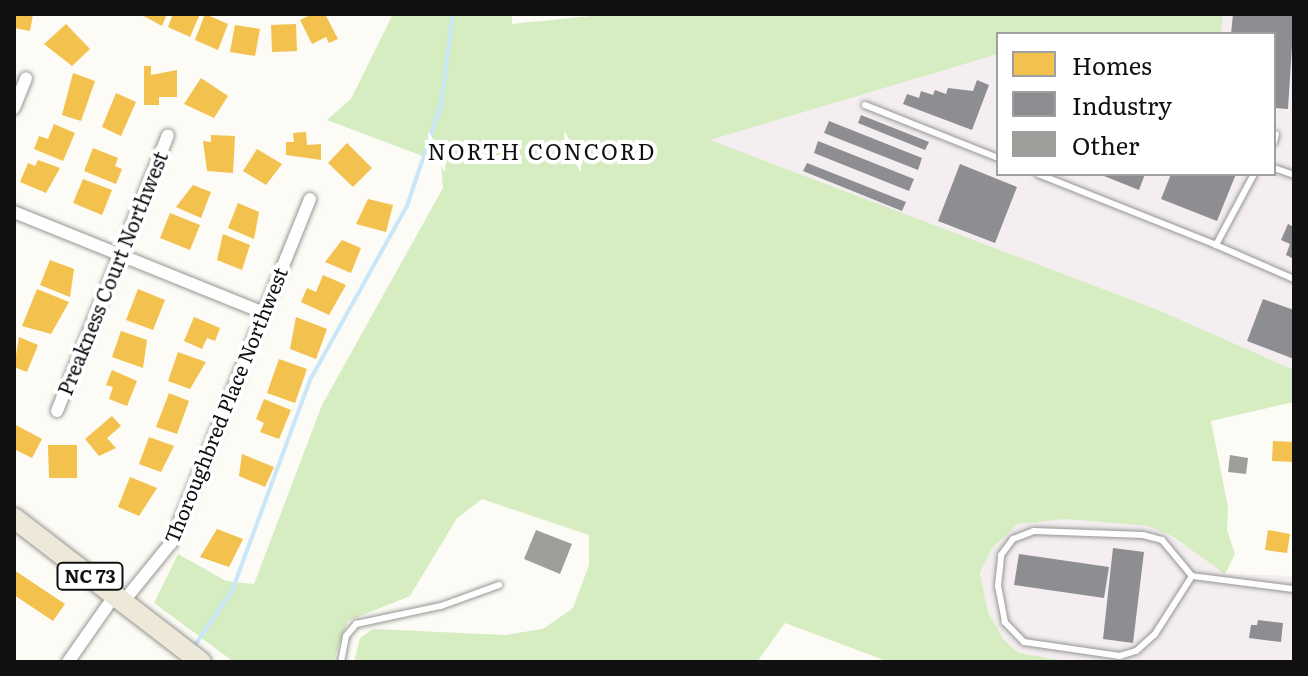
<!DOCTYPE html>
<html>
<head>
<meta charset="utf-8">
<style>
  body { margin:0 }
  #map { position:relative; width:1308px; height:676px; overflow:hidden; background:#fcfbf5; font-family:Literata,serif }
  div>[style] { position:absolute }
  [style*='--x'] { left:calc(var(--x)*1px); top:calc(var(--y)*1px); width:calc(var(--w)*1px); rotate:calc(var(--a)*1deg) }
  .industrial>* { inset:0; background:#f4eef1 }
  .forest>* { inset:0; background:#d6ecc1 }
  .homes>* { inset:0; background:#f2c14e }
  .industry>* { inset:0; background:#8d8d92 }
  .stream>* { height:4px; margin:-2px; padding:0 2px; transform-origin:2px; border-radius:2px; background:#c9e7f8 }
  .building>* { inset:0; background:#a09e9a }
  .roads { filter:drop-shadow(0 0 2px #969693) drop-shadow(0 0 2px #969693) }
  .service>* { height:6px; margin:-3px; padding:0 3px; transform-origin:3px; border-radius:3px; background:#fffefe }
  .minor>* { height:12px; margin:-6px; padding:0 6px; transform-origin:6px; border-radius:6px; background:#fffefe }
  .primary>* { height:20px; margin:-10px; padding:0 10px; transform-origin:10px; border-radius:10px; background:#eee8d9 }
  span { translate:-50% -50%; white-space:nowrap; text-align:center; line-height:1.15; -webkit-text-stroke:8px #fff; paint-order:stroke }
  .shield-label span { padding:2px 6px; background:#fff; border:2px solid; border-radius:6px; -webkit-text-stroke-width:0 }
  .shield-label { font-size:18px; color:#101010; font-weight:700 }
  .street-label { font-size:20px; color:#101010 }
  .neighbourhood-label { font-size:22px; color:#101010; letter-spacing:2px }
  .frame { position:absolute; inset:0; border:16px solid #101010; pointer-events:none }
  .legend { position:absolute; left:996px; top:32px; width:280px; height:144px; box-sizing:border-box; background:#fff; border:2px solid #9f9f9f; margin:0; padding:10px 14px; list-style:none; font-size:24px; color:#101010 }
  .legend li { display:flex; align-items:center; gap:16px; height:40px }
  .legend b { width:40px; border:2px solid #9f9f9f }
</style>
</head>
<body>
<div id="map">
  <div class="industrial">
    <i style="clip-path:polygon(1223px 14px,1294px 14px,1294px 370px,1158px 310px,709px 140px,998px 54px,998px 174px,1274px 174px,1274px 34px,1221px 34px)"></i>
    <i style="clip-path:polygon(1065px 519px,1148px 526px,1172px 536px,1225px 574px,1294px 576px,1294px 662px,1071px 662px,1019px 653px,1004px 640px,988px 612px,980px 573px,992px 548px,1018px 524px)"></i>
  </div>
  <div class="forest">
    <i style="clip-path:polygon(393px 14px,512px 14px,512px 24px,611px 14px,1223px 14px,1221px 34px,998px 34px,998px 54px,710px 140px,1158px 310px,1294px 370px,1294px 402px,1211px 421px,1228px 507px,1227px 530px,1235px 554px,1225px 574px,1172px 536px,1148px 526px,1065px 519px,1018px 524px,992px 548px,980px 573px,988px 612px,1004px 640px,1019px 653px,1071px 662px,889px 662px,785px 623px,757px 662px,354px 662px,360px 638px,373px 629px,505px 635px,543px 629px,573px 608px,589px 565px,589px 535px,482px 499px,457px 518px,410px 596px,348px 621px,333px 662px,234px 662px,154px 603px,178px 554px,226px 581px,254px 584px,322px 405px,443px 188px,441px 163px,327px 120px,351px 99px)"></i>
  </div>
  <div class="homes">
    <i style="clip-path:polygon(14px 14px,33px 14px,30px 31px,14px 28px)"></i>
    <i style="clip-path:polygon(140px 14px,167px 14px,162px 26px)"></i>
    <i style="clip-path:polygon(173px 14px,200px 14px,190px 37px,168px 27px)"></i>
    <i style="clip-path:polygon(205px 14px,228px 24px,218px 50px,195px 40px)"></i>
    <i style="clip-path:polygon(312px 14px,325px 14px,338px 39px,329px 43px,326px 37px,312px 44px,300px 20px)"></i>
    <i style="clip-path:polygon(66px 24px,90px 49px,72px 66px,44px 44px)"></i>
    <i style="clip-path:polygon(296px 24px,297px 51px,272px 52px,271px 25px)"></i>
    <i style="clip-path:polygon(235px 25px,260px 29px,255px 56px,230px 52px)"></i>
    <i style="clip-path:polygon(144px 66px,151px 66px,151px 75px,177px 70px,177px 97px,159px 97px,159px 105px,144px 105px)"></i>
    <i style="clip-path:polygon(73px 73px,95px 81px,81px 121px,62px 115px)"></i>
    <i style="clip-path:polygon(201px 78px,228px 96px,214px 118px,184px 104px)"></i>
    <i style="clip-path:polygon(116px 93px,136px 102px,121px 136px,102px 127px)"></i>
    <i style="clip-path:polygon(54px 124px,75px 133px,63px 161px,34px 149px,39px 136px,48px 139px)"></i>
    <i style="clip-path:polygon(306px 132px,307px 145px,321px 144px,321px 160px,286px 155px,286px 142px,294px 142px,293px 133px)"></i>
    <i style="clip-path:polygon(211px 135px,235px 136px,233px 173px,207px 171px,203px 141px,211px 142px)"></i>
    <i style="clip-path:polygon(347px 143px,372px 168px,353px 187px,328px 163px)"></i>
    <i style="clip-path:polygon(93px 148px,118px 158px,115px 166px,122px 169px,116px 184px,84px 171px)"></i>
    <i style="clip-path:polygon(257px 149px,282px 164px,266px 185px,243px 171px)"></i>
    <i style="clip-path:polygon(38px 160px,60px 168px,46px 193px,20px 182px,28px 163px,35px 166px)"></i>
    <i style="clip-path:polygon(83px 179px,112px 190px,102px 215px,73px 203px)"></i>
    <i style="clip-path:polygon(193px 185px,211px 192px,201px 218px,176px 207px)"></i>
    <i style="clip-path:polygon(368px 199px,393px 205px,386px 232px,356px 224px)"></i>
    <i style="clip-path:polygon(238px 203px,259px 212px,254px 239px,228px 228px)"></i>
    <i style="clip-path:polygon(170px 213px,200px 225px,190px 250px,160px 238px)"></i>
    <i style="clip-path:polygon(223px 234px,250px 245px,242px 270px,217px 260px)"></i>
    <i style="clip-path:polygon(342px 240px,361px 248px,351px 273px,325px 262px)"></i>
    <i style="clip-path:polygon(50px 260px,74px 269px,70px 297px,40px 285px)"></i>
    <i style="clip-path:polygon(323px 275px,346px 285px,329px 315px,301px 302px,307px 288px,316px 292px)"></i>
    <i style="clip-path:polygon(37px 289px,69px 302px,51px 334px,22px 326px)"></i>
    <i style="clip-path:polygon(138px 289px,165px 300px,153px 330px,126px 320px)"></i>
    <i style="clip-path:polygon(194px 317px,220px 328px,215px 341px,207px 338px,202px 349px,184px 341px)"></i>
    <i style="clip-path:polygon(296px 317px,327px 329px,316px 359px,290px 349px)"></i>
    <i style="clip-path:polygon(121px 331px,147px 340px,143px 368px,112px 357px)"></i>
    <i style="clip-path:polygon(19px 337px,38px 345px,27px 372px,14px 367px)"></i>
    <i style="clip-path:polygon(178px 352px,206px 362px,190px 389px,168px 381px)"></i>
    <i style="clip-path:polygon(279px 359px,307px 369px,295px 403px,267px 393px)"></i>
    <i style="clip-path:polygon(112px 370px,137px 381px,127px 406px,109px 399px,113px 387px,106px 385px)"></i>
    <i style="clip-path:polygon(169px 393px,189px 401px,177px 434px,156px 427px)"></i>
    <i style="clip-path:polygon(264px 399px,291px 410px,279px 439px,260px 432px,264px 423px,256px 419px)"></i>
    <i style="clip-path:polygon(112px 416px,121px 426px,107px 438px,116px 448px,99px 456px,85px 439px)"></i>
    <i style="clip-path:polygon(14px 424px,42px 439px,32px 458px,14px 449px)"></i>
    <i style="clip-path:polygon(149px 437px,174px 446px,161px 472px,139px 464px)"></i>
    <i style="clip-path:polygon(1273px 441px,1294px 442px,1294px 462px,1272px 461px)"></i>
    <i style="clip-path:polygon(48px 445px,77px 445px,77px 478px,49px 478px)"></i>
    <i style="clip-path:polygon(242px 454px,274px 467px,265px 487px,239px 476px)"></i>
    <i style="clip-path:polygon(130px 477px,157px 488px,139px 516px,118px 507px)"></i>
    <i style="clip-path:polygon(217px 529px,243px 539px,229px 567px,200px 557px)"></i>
    <i style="clip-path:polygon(1268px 530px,1290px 534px,1287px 553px,1265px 550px)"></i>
    <i style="clip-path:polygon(14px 570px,65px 604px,53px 621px,14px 595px)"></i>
  </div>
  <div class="industry">
    <i style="clip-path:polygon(1233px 14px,1294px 14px,1288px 109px,1274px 108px,1274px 34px,1231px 34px)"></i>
    <i style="clip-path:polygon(977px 80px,989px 85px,972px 130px,903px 104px,907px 94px,919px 98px,921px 91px,933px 95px,935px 90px,946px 94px,948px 88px,973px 91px)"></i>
    <i style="clip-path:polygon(861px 115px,929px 142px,925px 150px,858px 123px)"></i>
    <i style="clip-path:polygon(829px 121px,922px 158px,918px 170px,824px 133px)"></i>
    <i style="clip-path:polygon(818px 141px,914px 179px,909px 191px,814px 153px)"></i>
    <i style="clip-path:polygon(807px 163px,906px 202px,902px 211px,803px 171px)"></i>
    <i style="clip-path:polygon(960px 164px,1017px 187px,995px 243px,938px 221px)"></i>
    <i style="clip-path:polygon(1099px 174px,1145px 174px,1139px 190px)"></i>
    <i style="clip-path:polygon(1171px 174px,1236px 174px,1217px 221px,1161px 199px)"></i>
    <i style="clip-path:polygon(1288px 224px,1294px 227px,1294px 259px,1286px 255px,1290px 244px,1281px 240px)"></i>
    <i style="clip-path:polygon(1263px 299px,1294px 310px,1294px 359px,1247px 341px)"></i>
    <i style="clip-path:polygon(1113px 548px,1144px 552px,1133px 643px,1103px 639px)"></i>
    <i style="clip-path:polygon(1019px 554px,1109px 567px,1104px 598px,1014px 585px)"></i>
    <i style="clip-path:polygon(1258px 620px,1283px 623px,1281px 642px,1249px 638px,1251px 625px,1257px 625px)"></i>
  </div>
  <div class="stream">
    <i style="--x:193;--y:648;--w:69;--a:-55.6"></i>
    <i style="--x:232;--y:591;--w:225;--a:-69.7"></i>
    <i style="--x:310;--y:380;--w:199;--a:-60.9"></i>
    <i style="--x:407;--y:206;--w:107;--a:-71.4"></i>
    <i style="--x:441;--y:105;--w:92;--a:-82.5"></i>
  </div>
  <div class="building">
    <i style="clip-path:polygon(1230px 455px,1248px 458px,1246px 474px,1228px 472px)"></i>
    <i style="clip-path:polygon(536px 530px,572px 544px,560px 574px,524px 559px)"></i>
  </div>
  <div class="roads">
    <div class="service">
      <i style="--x:865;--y:105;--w:143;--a:21.7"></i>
      <i style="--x:1274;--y:142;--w:8;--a:-76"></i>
      <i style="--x:1274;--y:168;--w:21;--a:19"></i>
      <i style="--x:1038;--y:174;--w:192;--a:21.7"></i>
      <i style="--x:1254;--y:174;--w:81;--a:118.2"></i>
      <i style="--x:1216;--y:245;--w:85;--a:23.6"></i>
      <i style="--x:1192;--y:576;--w:69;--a:122.5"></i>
      <i style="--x:1155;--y:634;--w:25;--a:138"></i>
      <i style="--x:1136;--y:651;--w:17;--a:163"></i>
      <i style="--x:1120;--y:656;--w:97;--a:-171.7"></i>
      <i style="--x:1024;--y:642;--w:28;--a:-134"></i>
      <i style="--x:1005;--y:622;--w:37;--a:-101"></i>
      <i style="--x:998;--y:586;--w:31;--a:-84"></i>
      <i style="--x:1001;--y:555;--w:20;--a:-53"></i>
      <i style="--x:1013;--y:539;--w:22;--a:-21"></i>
      <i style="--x:1034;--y:531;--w:109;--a:2.1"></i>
      <i style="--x:1143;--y:535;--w:20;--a:15"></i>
      <i style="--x:1162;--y:540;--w:47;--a:50.2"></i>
      <i style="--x:1192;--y:576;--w:103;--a:7.3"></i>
      <i style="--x:341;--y:662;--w:26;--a:-79"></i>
      <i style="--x:346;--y:636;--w:16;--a:-50"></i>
      <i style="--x:356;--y:624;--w:87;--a:-12"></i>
      <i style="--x:441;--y:606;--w:62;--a:-19.9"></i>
    </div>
    <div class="minor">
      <i style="--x:14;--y:108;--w:32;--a:-68"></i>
      <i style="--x:14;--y:212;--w:267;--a:22"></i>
      <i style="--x:57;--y:411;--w:297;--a:-68.1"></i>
      <i style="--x:123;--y:602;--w:76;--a:-50.9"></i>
      <i style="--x:171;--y:543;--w:371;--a:-68"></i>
      <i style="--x:68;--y:662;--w:82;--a:-55"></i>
    </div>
    <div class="primary">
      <i style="--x:14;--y:518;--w:236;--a:37.6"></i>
    </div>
  </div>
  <div class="shield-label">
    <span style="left:90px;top:576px">NC 73</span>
  </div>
  <div class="street-label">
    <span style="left:112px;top:273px;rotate:-68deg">Preakness Court Northwest</span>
    <span style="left:225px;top:405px;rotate:-68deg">Thoroughbred Place Northwest</span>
  </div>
  <div class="neighbourhood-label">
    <span style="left:542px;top:151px">NORTH CONCORD</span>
  </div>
  <div class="frame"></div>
  <ul class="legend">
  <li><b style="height:22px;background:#f2c14e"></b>Homes</li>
  <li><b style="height:22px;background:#8d8d92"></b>Industry</li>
  <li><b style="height:22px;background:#a09e9a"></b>Other</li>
  </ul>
</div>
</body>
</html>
